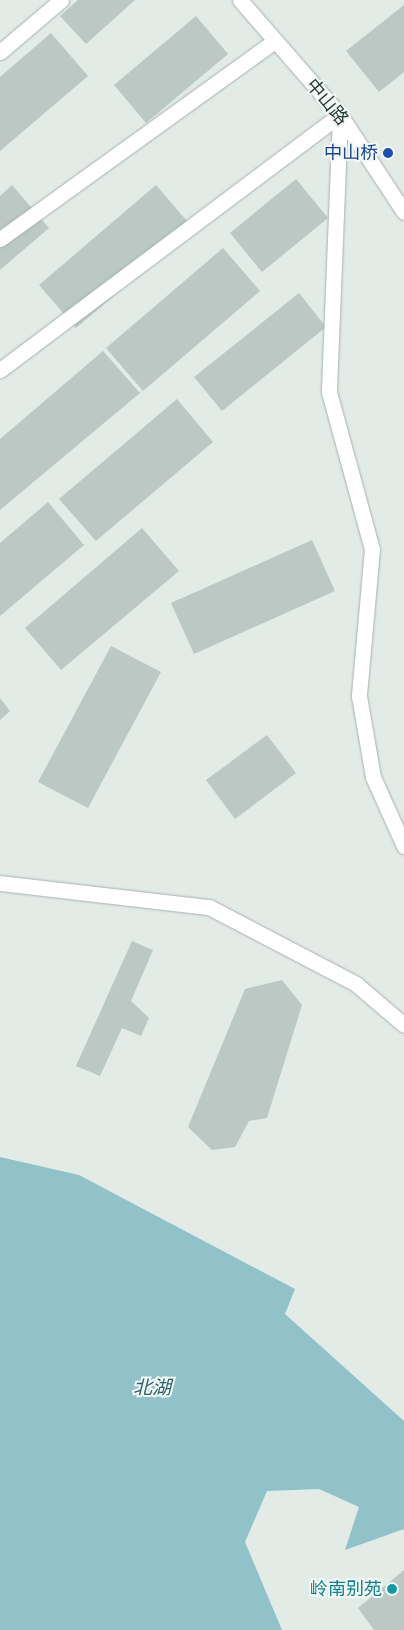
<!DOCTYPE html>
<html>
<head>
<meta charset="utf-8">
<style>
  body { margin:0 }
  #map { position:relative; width:404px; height:1630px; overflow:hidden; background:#e3ebe7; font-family:"Work Sans","Noto Sans SC",sans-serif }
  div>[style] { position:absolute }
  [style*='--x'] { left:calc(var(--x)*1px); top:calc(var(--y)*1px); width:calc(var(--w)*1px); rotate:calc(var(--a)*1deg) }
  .water>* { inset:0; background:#91c1c9 }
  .building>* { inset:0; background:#bbc8c3 }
  .roads { filter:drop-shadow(0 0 1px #a6b2ae) drop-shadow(0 0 1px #a6b2ae) }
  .street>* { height:15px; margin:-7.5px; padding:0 7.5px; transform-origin:7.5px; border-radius:7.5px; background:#fff }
  .secondary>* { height:15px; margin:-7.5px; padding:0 7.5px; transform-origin:7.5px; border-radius:7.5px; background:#fff }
  .dots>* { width:14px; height:14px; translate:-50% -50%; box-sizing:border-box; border:2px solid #f3f8f5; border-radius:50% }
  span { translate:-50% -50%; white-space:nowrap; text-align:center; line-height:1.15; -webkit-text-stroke:4px #f3f8f5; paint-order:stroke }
  .street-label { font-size:18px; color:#253a34 }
  .transit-label { font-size:18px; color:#164399 }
  .right { translate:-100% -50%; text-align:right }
  .culture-label { font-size:18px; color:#0d838f }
  .water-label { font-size:19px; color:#26646f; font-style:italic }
</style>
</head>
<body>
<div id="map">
  <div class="water">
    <i style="clip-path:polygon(0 1157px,79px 1175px,295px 1289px,285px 1314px,404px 1421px,404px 1529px,345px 1550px,359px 1507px,319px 1489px,267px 1491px,245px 1542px,282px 1630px,0 1630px)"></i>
  </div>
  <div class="building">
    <i style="clip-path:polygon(78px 0,135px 0,86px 44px,60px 16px)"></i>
    <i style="clip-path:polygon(404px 5px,404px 72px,379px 92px,346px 51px)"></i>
    <i style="clip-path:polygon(196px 16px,228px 54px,146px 123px,114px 85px)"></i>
    <i style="clip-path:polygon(51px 33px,88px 76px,0 151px,0 77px)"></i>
    <i style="clip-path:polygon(296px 179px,328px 218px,262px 272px,230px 233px)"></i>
    <i style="clip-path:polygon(12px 185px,49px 228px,0 270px,0 196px)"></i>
    <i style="clip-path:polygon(156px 185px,193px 228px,76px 328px,39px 285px)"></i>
    <i style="clip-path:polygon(223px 248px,260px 291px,143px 391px,106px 348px)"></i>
    <i style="clip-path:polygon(299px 293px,326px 327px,222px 411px,194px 377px)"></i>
    <i style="clip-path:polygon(103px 351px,140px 393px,0 510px,0 439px)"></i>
    <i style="clip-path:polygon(177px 399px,213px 442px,96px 541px,59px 499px)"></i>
    <i style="clip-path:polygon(48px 502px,84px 545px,0 616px,0 543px)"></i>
    <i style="clip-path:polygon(142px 528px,179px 571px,61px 670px,25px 628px)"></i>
    <i style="clip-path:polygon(312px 540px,335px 591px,194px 654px,171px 603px)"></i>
    <i style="clip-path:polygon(111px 646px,161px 672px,88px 808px,38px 782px)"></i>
    <i style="clip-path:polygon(0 698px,10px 711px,0 720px)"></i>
    <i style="clip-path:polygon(267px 735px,296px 773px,235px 819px,206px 780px)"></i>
    <i style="clip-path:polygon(132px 941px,153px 950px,131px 1001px,149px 1018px,141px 1036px,122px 1028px,100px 1076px,76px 1066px)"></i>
    <i style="clip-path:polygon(282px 980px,302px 1005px,267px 1118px,249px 1121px,235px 1147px,212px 1150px,188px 1127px,245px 989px)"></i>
    <i style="clip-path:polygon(404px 1570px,404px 1630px,374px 1630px,358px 1608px)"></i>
  </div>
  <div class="roads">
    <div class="street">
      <i style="--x:240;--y:0;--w:152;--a:49"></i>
      <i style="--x:340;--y:115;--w:116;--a:56.6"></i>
      <i style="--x:340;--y:115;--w:277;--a:92.3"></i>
      <i style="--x:329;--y:392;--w:163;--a:74.7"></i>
      <i style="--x:372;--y:549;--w:148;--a:95.1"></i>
      <i style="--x:359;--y:696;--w:82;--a:80.2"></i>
      <i style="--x:373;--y:777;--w:76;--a:65.8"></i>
      <i style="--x:0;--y:239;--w:337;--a:-35.8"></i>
      <i style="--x:0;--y:370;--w:425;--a:-36.9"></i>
    </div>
    <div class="secondary">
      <i style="--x:0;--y:52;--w:80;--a:-40.4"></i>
      <i style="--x:0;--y:883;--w:210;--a:6.6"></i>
      <i style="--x:209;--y:907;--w:166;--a:27.6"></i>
      <i style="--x:356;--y:984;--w:63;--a:40.5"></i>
    </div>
  </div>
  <div class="dots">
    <i style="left:388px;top:153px;background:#1a4fb4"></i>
    <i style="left:392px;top:1589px;background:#0f9aa8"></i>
  </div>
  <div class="street-label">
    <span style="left:327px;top:102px;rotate:50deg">中山路</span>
  </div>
  <div class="transit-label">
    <span class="right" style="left:378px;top:153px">中山桥</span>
  </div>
  <div class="culture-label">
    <span class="right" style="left:382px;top:1589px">岭南别苑</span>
  </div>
  <div class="water-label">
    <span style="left:152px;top:1388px">北湖</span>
  </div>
</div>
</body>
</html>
